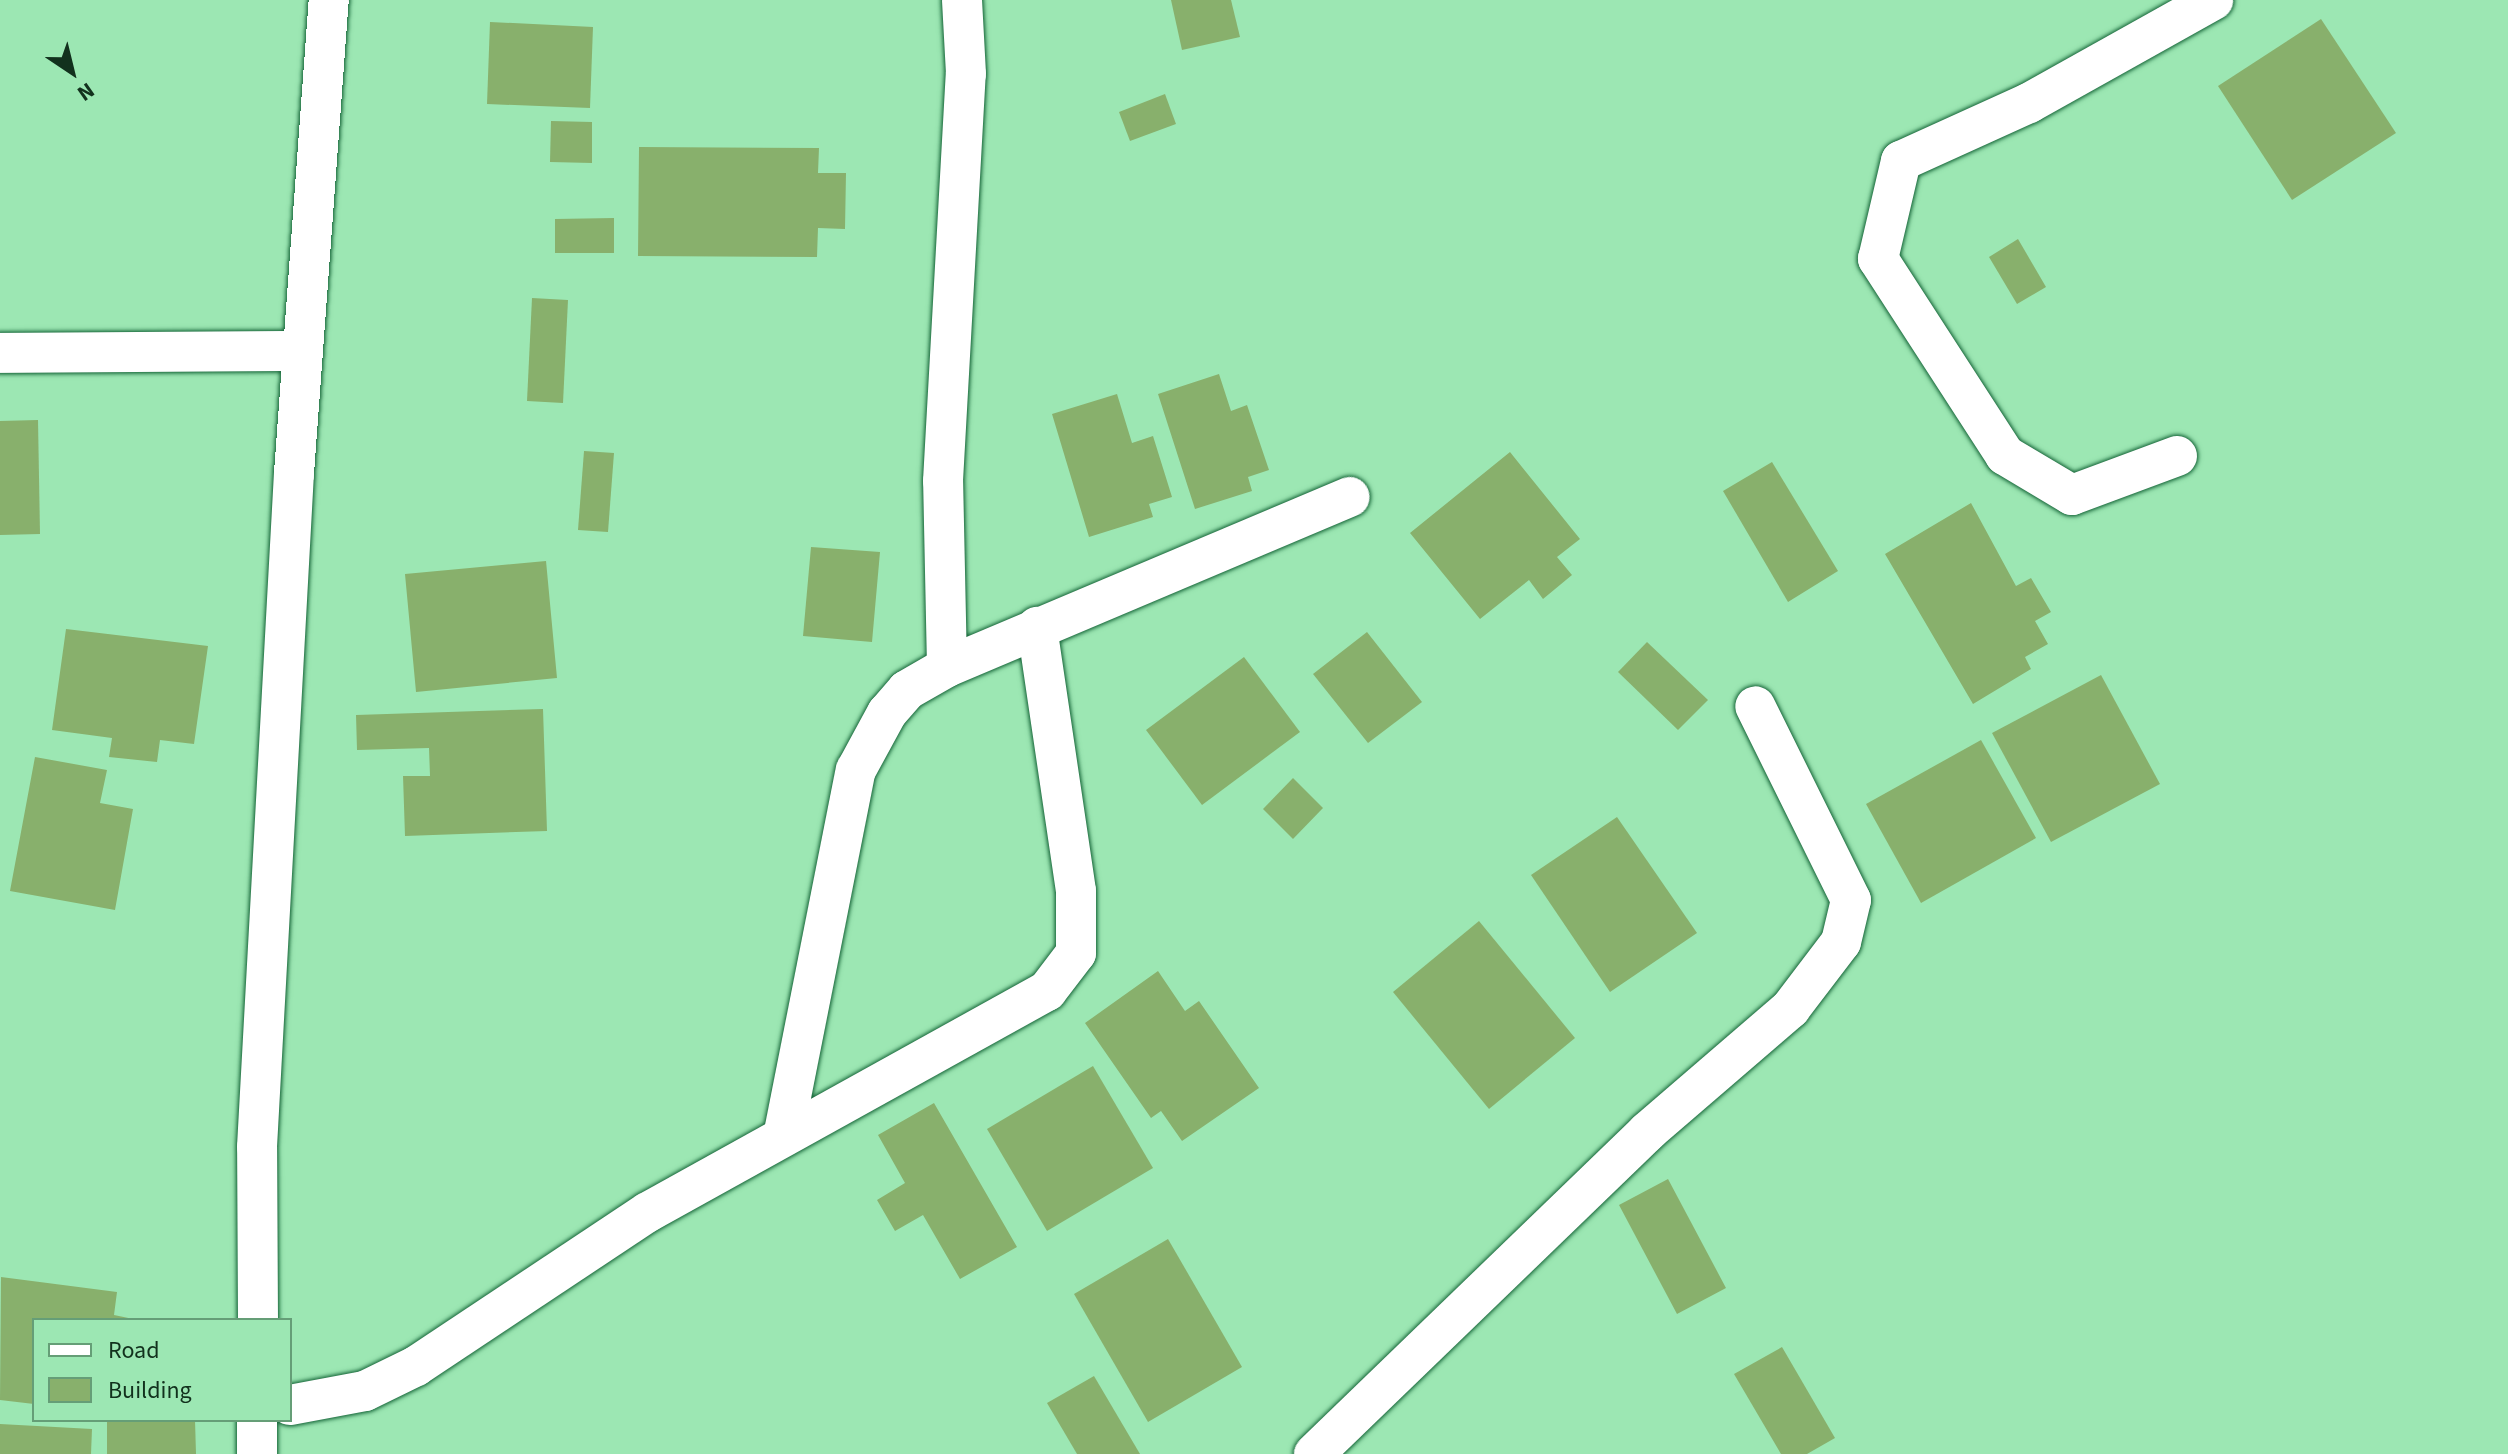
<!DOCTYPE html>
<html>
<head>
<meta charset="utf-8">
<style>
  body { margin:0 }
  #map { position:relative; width:2508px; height:1454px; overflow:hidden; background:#9ce7b3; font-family:"Source Sans 3",sans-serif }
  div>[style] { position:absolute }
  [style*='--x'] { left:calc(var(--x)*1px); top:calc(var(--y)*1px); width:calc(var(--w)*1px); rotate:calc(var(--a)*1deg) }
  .building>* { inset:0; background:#88b06c }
  .roads { filter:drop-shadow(0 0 2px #146437) drop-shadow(0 0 2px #146437) }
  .street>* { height:40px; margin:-20px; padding:0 20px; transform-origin:20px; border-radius:20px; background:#fff }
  span { translate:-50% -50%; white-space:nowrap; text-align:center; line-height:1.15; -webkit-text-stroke:6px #9ce7b3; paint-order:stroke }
  .legend { position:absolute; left:32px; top:1318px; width:260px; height:104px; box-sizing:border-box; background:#9ce7b3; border:2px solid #659e77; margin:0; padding:10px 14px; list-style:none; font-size:24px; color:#12311d }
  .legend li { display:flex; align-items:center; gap:16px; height:40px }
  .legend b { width:40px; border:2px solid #659e77 }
  .north { position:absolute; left:32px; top:32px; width:80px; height:80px; -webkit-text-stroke:6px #9ce7b3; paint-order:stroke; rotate:145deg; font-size:22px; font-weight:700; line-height:32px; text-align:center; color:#12311d }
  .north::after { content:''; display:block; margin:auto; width:28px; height:36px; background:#12311d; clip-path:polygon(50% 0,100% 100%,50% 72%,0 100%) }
</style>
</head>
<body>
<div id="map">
  <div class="building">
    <i style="clip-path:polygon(1171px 0,1231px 0,1240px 37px,1182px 50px)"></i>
    <i style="clip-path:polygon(2321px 19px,2396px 133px,2292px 200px,2218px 86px)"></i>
    <i style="clip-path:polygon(490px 22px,593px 27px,590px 108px,487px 104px)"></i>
    <i style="clip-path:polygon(1165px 94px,1176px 124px,1130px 141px,1119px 112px)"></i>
    <i style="clip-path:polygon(551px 121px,592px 122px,592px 163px,550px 162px)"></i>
    <i style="clip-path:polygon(639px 147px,819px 148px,818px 173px,846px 173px,845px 229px,818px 228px,817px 257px,638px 256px)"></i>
    <i style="clip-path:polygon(614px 218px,614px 253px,555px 253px,555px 219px)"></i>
    <i style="clip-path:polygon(2018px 239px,2046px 287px,2017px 304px,1989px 257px)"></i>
    <i style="clip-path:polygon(532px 298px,568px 300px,563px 403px,527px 401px)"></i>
    <i style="clip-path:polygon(1219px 374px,1231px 411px,1247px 405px,1269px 470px,1248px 477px,1252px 491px,1195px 509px,1158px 394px)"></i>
    <i style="clip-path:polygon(1117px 394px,1132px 443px,1153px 436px,1172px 497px,1149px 504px,1153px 517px,1089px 537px,1052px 414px)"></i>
    <i style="clip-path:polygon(38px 420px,40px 534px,0 535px,0 421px)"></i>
    <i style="clip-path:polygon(584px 451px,614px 453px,608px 532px,578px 530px)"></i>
    <i style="clip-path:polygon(1510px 452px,1580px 539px,1557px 557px,1572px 575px,1543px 599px,1529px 580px,1480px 619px,1410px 533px)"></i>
    <i style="clip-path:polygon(1772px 462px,1838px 571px,1788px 602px,1723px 491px)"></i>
    <i style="clip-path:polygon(1971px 503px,2016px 586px,2031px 578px,2051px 612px,2035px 621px,2048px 644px,2025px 657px,2031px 669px,1973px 704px,1885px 554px)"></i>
    <i style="clip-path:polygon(811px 547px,880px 552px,872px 642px,803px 636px)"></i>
    <i style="clip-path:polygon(546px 561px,557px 678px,416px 692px,405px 574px)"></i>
    <i style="clip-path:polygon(66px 629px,208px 646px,194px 744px,160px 740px,157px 762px,109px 757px,112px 738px,52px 730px)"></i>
    <i style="clip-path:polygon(1367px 632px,1422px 702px,1368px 743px,1313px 674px)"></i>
    <i style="clip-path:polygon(1647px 642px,1708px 700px,1678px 730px,1618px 672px)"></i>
    <i style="clip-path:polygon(1244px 657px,1300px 732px,1202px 805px,1146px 730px)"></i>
    <i style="clip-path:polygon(2101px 675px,2160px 784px,2051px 842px,1992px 733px)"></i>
    <i style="clip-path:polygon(543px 709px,547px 831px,405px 836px,403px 776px,430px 776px,429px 748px,357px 750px,356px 715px)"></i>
    <i style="clip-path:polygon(1981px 740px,2036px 838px,1921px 903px,1866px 804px)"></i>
    <i style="clip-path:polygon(35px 757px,107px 770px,100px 803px,133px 809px,115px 910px,10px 891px)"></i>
    <i style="clip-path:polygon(1293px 778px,1323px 808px,1293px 839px,1263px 809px)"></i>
    <i style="clip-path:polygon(1617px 817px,1697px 933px,1610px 992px,1531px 875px)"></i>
    <i style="clip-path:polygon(1479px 921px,1575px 1038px,1489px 1109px,1393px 992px)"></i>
    <i style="clip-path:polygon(1158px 971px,1185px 1011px,1199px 1001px,1259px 1088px,1182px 1141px,1161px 1111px,1151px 1118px,1085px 1023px)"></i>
    <i style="clip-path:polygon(1093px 1066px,1153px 1168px,1047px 1231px,987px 1129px)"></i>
    <i style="clip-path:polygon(934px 1103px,1017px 1247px,960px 1279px,923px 1215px,895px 1231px,877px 1200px,905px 1183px,878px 1135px)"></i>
    <i style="clip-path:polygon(1668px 1179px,1726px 1288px,1677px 1314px,1619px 1205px)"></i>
    <i style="clip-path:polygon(1168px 1239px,1242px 1367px,1148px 1422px,1074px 1294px)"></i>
    <i style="clip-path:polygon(1px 1277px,117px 1292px,114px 1315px,138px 1320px,34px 1320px,34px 1404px,0 1400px)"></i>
    <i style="clip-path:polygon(1782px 1347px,1835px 1438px,1807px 1454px,1781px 1454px,1734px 1374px)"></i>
    <i style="clip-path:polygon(1094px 1376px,1140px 1454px,1077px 1454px,1047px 1403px)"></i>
    <i style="clip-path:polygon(107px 1420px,195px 1420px,196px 1454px,107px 1454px)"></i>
    <i style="clip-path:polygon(0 1424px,92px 1429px,91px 1454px,0 1454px)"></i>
  </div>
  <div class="roads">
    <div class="street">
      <i style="--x:0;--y:353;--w:302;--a:-0.4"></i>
      <i style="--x:2177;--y:456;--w:112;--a:159.6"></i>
      <i style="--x:2072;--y:495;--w:78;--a:-149.2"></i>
      <i style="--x:2005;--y:455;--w:234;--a:-122.9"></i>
      <i style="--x:1878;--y:259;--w:101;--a:-76.8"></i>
      <i style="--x:1901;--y:161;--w:141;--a:-24.4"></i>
      <i style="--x:2029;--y:103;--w:211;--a:-29.2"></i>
      <i style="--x:947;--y:667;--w:186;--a:-91.2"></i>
      <i style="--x:943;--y:481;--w:408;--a:-86.8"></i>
      <i style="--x:966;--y:74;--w:74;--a:-93.1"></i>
      <i style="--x:784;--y:1132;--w:369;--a:-78.8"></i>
      <i style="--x:856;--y:770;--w:65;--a:-61.5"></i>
      <i style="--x:887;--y:713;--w:30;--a:-49"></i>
      <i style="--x:907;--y:690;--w:46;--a:-29.9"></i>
      <i style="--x:947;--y:667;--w:437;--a:-22.9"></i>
      <i style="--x:258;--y:1320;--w:173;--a:-90.3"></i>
      <i style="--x:257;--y:1147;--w:675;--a:-86.86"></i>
      <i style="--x:294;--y:473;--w:474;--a:-85.8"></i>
      <i style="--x:290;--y:1405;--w:76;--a:-10.6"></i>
      <i style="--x:365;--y:1391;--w:57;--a:-26.1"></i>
      <i style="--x:416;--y:1366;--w:278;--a:-33.6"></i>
      <i style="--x:648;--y:1212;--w:456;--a:-29"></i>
      <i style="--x:1047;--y:991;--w:48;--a:-52.7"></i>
      <i style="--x:1076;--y:953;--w:62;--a:-90"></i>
      <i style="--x:1076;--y:891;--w:267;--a:-98.4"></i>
      <i style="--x:257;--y:1454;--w:34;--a:-90"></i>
      <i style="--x:1314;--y:1454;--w:463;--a:-44"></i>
      <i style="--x:1647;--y:1132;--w:189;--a:-40.7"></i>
      <i style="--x:1790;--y:1009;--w:84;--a:-52.7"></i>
      <i style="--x:1841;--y:942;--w:43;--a:-76.6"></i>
      <i style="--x:1851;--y:900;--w:216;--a:-116.3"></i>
    </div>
  </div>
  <ul class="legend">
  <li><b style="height:10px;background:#fff"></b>Road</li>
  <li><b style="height:22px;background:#88b06c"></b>Building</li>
  </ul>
  <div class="north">N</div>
</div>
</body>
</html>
